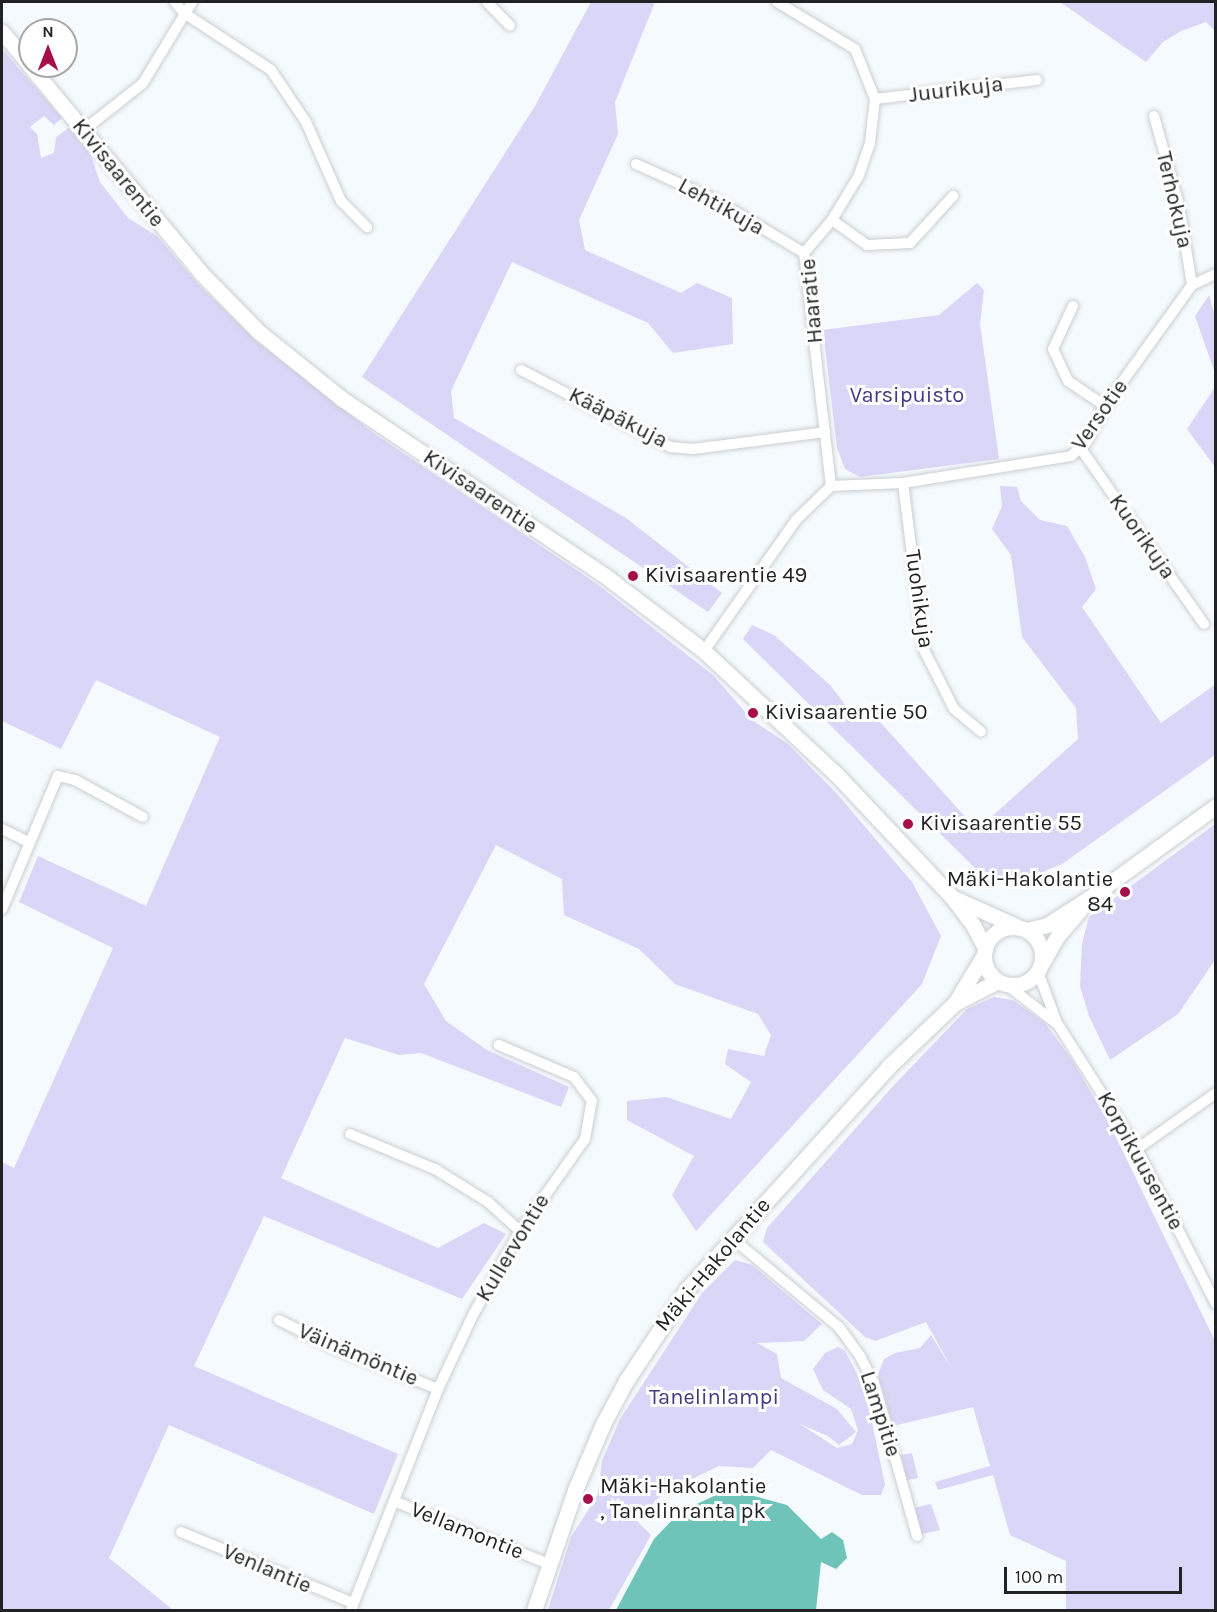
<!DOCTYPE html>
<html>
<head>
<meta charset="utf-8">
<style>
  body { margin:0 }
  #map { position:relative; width:1217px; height:1612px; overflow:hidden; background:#f5fafe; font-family:Karla,sans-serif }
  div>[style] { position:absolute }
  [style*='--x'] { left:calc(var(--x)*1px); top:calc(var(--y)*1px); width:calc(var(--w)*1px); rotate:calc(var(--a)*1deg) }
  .green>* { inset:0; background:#d9d6f7 }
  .water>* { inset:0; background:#6ec4b8 }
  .roads { filter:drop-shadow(0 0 2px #c9ced2) drop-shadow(0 0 2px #c9ced2) }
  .street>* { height:10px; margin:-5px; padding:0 5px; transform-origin:5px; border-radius:5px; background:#fff }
  .secondary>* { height:15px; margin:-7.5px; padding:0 7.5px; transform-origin:7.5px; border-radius:7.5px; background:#fff }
  .secondary>.ring { margin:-7.5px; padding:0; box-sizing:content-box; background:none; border:15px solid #fff; border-radius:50% }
  .dots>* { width:16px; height:16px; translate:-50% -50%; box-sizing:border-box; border:3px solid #fff; border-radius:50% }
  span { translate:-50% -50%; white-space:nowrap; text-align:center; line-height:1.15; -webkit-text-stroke:6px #fff; paint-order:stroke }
  .street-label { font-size:22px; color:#202223 }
  .park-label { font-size:22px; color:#46387f }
  .poi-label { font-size:22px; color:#202223 }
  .left { translate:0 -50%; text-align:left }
  .right { translate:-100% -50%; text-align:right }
  .frame { position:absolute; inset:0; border:3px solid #202223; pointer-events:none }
  .north { position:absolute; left:18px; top:18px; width:60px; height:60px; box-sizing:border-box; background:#fff; border:2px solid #a6a7a7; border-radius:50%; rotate:0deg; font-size:16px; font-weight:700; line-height:24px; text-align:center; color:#202223 }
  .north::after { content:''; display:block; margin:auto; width:21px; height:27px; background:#a50e48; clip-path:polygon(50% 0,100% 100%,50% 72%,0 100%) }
  .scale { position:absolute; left:1004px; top:1567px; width:178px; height:27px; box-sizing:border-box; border:3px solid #202223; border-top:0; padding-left:8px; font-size:18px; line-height:21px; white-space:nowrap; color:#202223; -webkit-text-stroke:4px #fff; paint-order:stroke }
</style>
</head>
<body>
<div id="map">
  <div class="green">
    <i style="clip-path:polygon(591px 2px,655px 2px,615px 102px,618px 134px,579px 220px,585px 250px,681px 293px,697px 283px,732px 298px,733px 344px,673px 353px,648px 323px,512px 262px,451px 391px,454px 418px,626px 518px,722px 593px,708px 612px,362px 377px,535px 106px)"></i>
    <i style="clip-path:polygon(1060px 2px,1215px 2px,1215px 31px,1206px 22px,1181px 31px,1163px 42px,1146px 62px)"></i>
    <i style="clip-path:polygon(2px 49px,62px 118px,54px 125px,44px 116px,30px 127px,37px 134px,41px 158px,54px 153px,56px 137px,70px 127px,91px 155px,100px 182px,128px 218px,157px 236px,197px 283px,255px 340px,375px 434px,597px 584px,714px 676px,752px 720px,788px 744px,838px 795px,912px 882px,941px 936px,922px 984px,696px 1231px,672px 1195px,694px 1156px,627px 1120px,627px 1101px,666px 1097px,731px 1119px,751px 1082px,725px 1064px,728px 1049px,764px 1056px,771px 1035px,758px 1014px,675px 984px,639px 949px,564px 915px,562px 879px,496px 845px,424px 984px,446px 1021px,487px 1050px,569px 1087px,561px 1107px,421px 1053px,399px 1055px,345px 1038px,281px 1178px,438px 1248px,484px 1223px,506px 1234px,462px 1299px,264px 1216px,194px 1366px,398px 1454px,374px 1514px,169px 1425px,109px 1558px,173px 1610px,2px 1610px,2px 1162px,14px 1168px,113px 948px,19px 902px,38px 856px,146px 906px,220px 737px,96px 680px,61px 749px,2px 721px)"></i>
    <i style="clip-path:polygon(977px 283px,984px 290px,980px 324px,999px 459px,860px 477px,845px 469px,837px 448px,823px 330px,939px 315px)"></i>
    <i style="clip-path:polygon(1209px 295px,1215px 316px,1215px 373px,1195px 316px)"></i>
    <i style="clip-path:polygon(1215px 387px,1215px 467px,1187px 429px)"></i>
    <i style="clip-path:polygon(1000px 486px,1017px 487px,1021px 501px,1040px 520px,1067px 526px,1085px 557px,1096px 589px,1082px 607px,1161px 723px,1216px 684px,1215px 755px,1062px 864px,1018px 882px,993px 879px,976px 869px,743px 639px,752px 625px,774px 635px,830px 685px,846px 706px,873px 714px,977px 830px,1078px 739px,1076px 708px,1022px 637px,1011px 555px,992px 529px,1002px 506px)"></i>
    <i style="clip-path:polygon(1215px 824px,1215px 960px,1178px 1014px,1110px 1060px,1089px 1016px,1080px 986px,1082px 944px,1089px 917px)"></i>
    <i style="clip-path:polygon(994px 997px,1013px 1000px,1045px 1023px,1072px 1060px,1108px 1121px,1215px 1341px,1215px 1610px,1066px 1610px,1066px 1561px,1010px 1535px,993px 1475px,938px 1490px,935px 1482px,990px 1466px,973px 1407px,893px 1426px,878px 1375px,884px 1359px,895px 1353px,920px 1348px,931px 1335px,952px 1369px,926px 1322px,875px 1341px,865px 1337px,763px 1242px,767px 1228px,894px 1085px,967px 1009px)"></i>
    <i style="clip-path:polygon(735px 1260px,752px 1265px,822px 1324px,804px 1341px,757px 1343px,777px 1354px,781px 1378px,837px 1409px,856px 1432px,839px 1445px,828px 1436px,800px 1424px,837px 1448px,852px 1444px,858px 1430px,851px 1409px,823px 1390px,813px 1369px,825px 1353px,838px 1347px,845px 1351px,865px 1389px,885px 1485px,881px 1495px,862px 1495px,771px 1450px,753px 1468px,719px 1466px,663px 1493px,637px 1521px,651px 1535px,609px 1610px,548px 1610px,571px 1537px,598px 1494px,602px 1461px,620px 1419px,702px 1293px)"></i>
    <i style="clip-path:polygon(912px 1453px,918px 1478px,907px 1480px,901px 1455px)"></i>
    <i style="clip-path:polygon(931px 1504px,940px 1530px,922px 1534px,914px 1508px)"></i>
  </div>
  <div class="water">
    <i style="clip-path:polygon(739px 1492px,787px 1505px,821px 1539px,832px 1532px,843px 1540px,847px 1558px,836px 1569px,821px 1562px,816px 1610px,616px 1610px,654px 1539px,680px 1512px,718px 1494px)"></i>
  </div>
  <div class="roads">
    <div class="street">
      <i style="--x:175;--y:2;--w:14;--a:51"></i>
      <i style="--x:184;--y:13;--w:104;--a:33.2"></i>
      <i style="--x:271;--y:70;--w:63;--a:56.1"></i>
      <i style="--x:306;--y:122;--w:86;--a:66.1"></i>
      <i style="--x:341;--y:201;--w:37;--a:45"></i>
      <i style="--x:487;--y:2;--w:33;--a:46"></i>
      <i style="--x:777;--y:2;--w:91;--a:31.1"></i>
      <i style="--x:855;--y:49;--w:54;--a:68.2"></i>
      <i style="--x:875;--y:99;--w:44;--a:96.5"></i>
      <i style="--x:870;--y:143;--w:36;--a:109"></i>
      <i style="--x:858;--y:177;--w:50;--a:121.2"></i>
      <i style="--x:832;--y:220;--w:43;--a:130.3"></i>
      <i style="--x:804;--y:253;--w:235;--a:83.4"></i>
      <i style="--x:875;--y:99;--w:163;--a:-6.7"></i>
      <i style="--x:1154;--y:116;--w:92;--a:74.3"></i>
      <i style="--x:1179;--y:205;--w:81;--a:80.8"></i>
      <i style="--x:84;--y:130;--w:75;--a:-38.5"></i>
      <i style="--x:143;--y:83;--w:95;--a:-58.8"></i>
      <i style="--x:636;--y:164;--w:85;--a:24.2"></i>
      <i style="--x:714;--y:199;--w:105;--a:31"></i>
      <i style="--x:832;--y:220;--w:43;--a:35.5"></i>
      <i style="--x:867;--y:245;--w:43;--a:-2.7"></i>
      <i style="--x:910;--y:243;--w:64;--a:-47.5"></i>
      <i style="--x:1073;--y:306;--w:47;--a:114.9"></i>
      <i style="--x:1053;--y:349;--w:35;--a:65"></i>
      <i style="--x:1068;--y:381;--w:45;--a:34"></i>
      <i style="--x:521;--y:370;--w:169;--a:27.2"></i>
      <i style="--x:671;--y:447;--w:22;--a:5"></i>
      <i style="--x:693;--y:449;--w:133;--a:-7.3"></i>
      <i style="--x:1081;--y:449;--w:214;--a:54.9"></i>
      <i style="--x:903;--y:483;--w:168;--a:82.8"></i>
      <i style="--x:924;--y:650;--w:66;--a:63"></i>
      <i style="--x:954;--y:709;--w:35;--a:40"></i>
      <i style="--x:831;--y:486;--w:72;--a:-2.4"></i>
      <i style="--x:903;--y:483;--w:170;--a:-9.1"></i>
      <i style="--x:1071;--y:456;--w:22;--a:-43"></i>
      <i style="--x:1087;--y:441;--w:39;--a:-63"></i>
      <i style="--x:1105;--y:406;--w:149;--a:-54.3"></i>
      <i style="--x:1192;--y:285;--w:26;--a:-25"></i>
      <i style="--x:704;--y:651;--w:160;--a:-54.9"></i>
      <i style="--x:796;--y:520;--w:49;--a:-44.2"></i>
      <i style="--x:2;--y:829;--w:30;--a:26"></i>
      <i style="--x:2;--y:909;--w:144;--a:-67.2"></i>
      <i style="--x:58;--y:776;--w:17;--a:13"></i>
      <i style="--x:75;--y:780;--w:77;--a:28.6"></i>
      <i style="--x:1038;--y:972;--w:54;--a:69.6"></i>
      <i style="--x:1057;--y:1023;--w:149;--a:57.6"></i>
      <i style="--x:1137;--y:1149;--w:174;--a:63"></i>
      <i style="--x:1007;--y:985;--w:62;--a:37.8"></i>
      <i style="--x:350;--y:1134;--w:92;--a:22.4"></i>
      <i style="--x:435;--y:1169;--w:62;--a:31.9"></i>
      <i style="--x:488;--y:1202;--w:43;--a:42.2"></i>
      <i style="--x:1137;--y:1149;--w:97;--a:-35.3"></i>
      <i style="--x:732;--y:1238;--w:139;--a:39.8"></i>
      <i style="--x:839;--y:1327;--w:36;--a:54"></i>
      <i style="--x:860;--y:1356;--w:30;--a:63"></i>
      <i style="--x:874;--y:1383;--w:159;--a:74.3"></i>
      <i style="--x:279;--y:1320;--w:57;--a:27"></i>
      <i style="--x:330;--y:1346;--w:116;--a:21.7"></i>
      <i style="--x:394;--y:1501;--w:166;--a:22.2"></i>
      <i style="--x:181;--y:1532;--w:186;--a:22.4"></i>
      <i style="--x:351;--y:1610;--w:238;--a:-68.5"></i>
      <i style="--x:438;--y:1389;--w:84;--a:-64.7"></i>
      <i style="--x:474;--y:1313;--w:94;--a:-60.7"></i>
      <i style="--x:520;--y:1231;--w:113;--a:-54.8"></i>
      <i style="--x:585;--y:1139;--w:39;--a:-80"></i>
      <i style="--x:592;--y:1101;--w:30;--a:-127"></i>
      <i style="--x:574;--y:1077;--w:82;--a:-156.9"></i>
    </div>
    <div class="secondary">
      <i style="--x:2;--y:32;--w:43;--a:49.7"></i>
      <i style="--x:30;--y:66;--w:268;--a:50.4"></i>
      <i style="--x:201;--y:273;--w:83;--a:45.5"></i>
      <i style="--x:259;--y:332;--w:107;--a:38.9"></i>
      <i style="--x:342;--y:399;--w:321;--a:33.9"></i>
      <i style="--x:608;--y:578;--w:121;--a:37.2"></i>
      <i style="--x:704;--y:651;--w:179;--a:43"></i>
      <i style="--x:835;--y:773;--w:170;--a:46.7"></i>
      <i style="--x:952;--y:897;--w:35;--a:53"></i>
      <i style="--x:973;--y:925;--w:26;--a:62"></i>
      <i style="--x:956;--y:899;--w:66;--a:24.2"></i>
      <i class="ring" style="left:984px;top:927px;width:43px;height:43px"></i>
      <i style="--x:1027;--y:930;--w:21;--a:-14"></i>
      <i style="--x:1047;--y:925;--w:54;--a:-32.8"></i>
      <i style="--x:1092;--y:896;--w:153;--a:-36"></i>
      <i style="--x:1042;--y:963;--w:34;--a:-60"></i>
      <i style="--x:1059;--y:934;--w:32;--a:-49"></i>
      <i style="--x:955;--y:1003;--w:56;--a:-58.9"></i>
      <i style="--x:534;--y:1610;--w:127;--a:-71.1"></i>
      <i style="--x:575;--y:1490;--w:72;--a:-67"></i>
      <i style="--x:603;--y:1424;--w:49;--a:-61.9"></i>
      <i style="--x:626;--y:1381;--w:110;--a:-56.5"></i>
      <i style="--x:687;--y:1289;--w:299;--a:-47.8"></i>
      <i style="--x:888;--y:1067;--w:93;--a:-43.7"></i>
      <i style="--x:955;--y:1003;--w:48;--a:-27.1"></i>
    </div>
  </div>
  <div class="dots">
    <i style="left:633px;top:576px;background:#a50e48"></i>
    <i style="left:753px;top:713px;background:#a50e48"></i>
    <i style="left:908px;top:824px;background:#a50e48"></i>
    <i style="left:1125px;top:892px;background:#a50e48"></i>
    <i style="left:588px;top:1499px;background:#a50e48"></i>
  </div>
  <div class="street-label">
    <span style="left:956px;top:90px;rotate:-7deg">Juurikuja</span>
    <span style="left:118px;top:173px;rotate:51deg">Kivisaarentie</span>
    <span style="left:1174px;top:200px;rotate:77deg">Terhokuja</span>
    <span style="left:721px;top:207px;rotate:29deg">Lehtikuja</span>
    <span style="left:812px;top:301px;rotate:-95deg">Haaratie</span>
    <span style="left:1100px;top:415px;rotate:-55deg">Versotie</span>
    <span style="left:618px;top:418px;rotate:27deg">Kääpäkuja</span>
    <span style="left:480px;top:492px;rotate:34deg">Kivisaarentie</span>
    <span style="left:1142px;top:537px;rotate:55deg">Kuorikuja</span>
    <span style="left:919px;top:599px;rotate:82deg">Tuohikuja</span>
    <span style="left:1140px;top:1161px;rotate:61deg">Korpikuusentie</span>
    <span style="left:513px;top:1248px;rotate:-59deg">Kullervontie</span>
    <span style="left:713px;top:1265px;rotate:-50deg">Mäki-Hakolantie</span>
    <span style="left:358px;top:1355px;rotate:23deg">Väinämöntie</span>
    <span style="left:880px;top:1414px;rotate:72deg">Lampitie</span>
    <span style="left:467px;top:1531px;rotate:22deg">Vellamontie</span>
    <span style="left:267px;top:1569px;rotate:23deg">Venlantie</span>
  </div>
  <div class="park-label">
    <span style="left:907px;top:396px">Varsipuisto</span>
    <span style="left:714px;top:1398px">Tanelinlampi</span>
  </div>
  <div class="poi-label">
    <span class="left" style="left:645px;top:576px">Kivisaarentie 49</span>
    <span class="left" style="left:765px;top:713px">Kivisaarentie 50</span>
    <span class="left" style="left:920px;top:824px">Kivisaarentie 55</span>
    <span class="right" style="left:1113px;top:892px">Mäki-Hakolantie<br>84</span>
    <span class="left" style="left:600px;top:1499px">Mäki-Hakolantie<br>, Tanelinranta pk</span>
  </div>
  <div class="frame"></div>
  <div class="north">N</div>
  <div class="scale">100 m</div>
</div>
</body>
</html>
